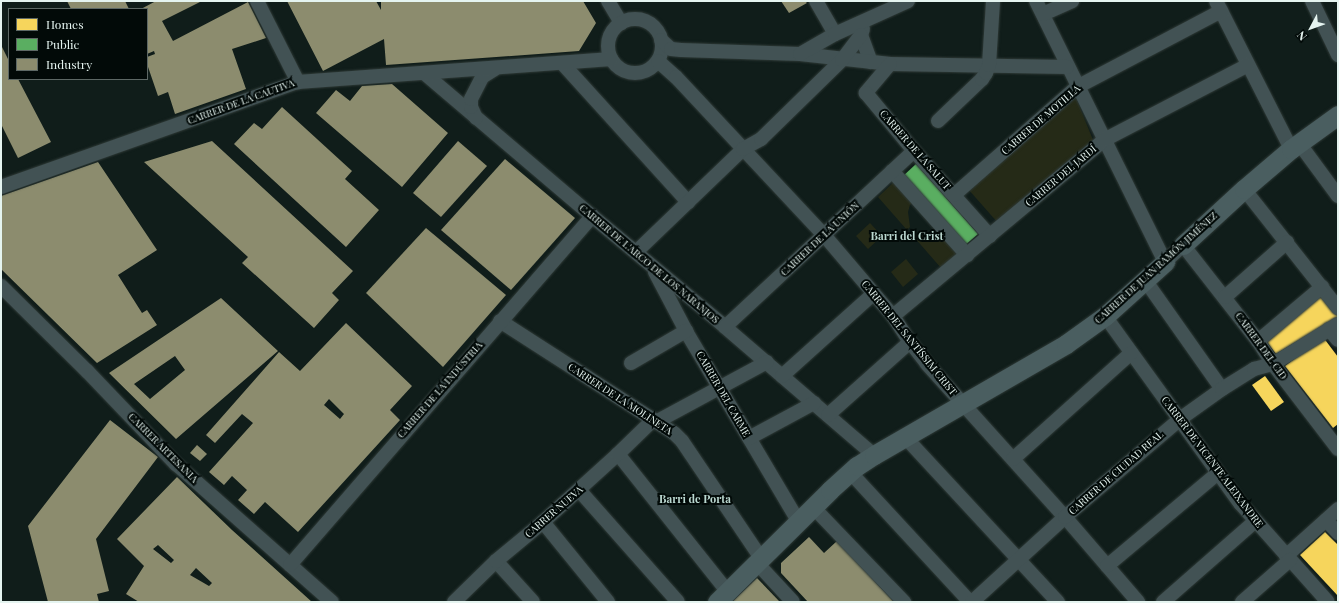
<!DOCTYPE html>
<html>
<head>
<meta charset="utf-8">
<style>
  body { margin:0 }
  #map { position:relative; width:1339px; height:603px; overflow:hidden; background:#101d1a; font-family:"Playfair Display",serif }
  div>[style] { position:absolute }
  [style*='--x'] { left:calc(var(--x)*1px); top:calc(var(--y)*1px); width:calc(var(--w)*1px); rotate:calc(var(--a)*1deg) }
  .green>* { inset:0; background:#252a17 }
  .homes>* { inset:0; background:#f6d55c }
  .public>* { inset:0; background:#5aae61 }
  .industry>* { inset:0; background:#8c8c6e }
  .roads { filter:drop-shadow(0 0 1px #2f3a37) drop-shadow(0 0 1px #2f3a37) }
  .street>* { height:14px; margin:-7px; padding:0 7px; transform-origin:7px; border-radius:7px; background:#425254 }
  .street>.ring { margin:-7px; padding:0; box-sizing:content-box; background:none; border:14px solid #425254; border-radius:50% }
  .secondary>* { height:19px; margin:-9.5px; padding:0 9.5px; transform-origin:9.5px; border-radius:9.5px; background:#4a5e60 }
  span { translate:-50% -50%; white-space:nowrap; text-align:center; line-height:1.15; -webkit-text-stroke:4px #020a08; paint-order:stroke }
  .street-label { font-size:10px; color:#e5f4f0 }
  .neighbourhood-label { font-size:11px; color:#bbd8d0; font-weight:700 }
  .frame { position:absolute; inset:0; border:2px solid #e5f4f0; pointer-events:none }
  .legend { position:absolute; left:8px; top:8px; width:140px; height:72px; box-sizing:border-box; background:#020a08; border:1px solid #5d6865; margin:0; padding:5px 7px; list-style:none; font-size:12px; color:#e5f4f0 }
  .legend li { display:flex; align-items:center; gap:8px; height:20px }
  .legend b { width:20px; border:1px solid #5d6865 }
  .north { position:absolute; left:1291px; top:8px; width:40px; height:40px; -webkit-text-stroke:3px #020a08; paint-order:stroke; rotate:229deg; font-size:11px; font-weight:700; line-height:16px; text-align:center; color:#e5f4f0 }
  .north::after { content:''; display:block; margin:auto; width:14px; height:18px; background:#e5f4f0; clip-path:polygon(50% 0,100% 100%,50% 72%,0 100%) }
</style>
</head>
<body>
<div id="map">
  <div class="green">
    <i style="clip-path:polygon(1076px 98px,1093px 140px,998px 223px,968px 189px)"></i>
    <i style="clip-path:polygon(896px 180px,914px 201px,910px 205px,908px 212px,910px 227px,907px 230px,878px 197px)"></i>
    <i style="clip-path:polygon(870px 223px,882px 236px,868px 249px,856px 236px)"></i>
    <i style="clip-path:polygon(942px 232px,960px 252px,941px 268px,914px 237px,917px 234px,930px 236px,937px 235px)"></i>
    <i style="clip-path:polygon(906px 259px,918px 274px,903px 287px,891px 272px)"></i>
  </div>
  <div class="homes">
    <i style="clip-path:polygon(1322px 294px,1338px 317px,1276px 354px,1267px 342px)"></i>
    <i style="clip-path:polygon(1323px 337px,1338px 357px,1338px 424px,1333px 428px,1285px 366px)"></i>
    <i style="clip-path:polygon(1265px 376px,1284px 402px,1271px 411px,1252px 385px)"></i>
    <i style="clip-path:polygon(1325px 532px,1338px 545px,1338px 596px,1300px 555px)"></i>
  </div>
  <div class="public">
    <i style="clip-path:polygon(916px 164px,978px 234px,963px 247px,902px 177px)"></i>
  </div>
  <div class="industry">
    <i style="clip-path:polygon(67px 1px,125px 1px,129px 9px,71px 9px)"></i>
    <i style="clip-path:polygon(156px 1px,202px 1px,162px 21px,173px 41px,248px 2px,266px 38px,232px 49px,246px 89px,175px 114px,168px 92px,158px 96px,147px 64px,147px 57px,155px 54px,154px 51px,147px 54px,147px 9px,141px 9px)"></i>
    <i style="clip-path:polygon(287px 1px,376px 1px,381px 10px,381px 1px,583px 1px,596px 23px,579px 51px,386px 65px,384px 39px,323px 71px)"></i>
    <i style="clip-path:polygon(781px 1px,805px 1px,807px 3px,789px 13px)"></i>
    <i style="clip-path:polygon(1px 45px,9px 61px,9px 79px,18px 79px,51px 142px,18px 158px,1px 124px)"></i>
    <i style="clip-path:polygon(392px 84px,448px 133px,402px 187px,316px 113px,336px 90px,350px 101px,362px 86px)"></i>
    <i style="clip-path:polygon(282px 107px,352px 171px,345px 179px,379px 210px,346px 247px,234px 144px,254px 123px,262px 129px)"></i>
    <i style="clip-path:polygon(212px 141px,353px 271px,332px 293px,339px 300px,314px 328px,242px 263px,248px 257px,144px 162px)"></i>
    <i style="clip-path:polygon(458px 141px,487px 166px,441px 217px,413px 193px)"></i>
    <i style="clip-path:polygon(505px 159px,575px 218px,511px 290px,441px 230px)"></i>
    <i style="clip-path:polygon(98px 162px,157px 250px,118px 275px,142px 313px,147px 310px,157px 325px,97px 363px,1px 269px,1px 196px)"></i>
    <i style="clip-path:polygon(426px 228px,506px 295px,443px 367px,366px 293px)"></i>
    <i style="clip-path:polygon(evenodd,221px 298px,278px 351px,176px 439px,109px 373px,221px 298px,175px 356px,185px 370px,150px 399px,134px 384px,175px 356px)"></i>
    <i style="clip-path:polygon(evenodd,346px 323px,412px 386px,390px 410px,400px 420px,298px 532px,265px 502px,254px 514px,238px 500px,247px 490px,232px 476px,224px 485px,209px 472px,253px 423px,242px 414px,215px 443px,206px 435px,279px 352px,300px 371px,346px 323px,329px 399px,344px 414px,340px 419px,324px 405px,329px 399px)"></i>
    <i style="clip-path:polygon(110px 420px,158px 457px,96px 539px,109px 591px,97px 594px,99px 602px,48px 602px,28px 526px)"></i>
    <i style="clip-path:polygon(197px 445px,207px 454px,200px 461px,190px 453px)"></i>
    <i style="clip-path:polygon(evenodd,177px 477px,232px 530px,312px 602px,139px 602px,126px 594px,144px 566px,117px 539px,177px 477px,158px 545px,174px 560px,171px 563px,153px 549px,158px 545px,177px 477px,196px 568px,212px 583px,209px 586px,190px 575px,196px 568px)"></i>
    <i style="clip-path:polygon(809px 537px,824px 553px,837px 541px,894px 602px,808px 602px,781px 573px,781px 563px)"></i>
    <i style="clip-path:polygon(757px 578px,780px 602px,732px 602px)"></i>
  </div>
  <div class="roads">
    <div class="street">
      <i style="--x:257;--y:1;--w:91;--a:63.2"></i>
      <i style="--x:608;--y:1;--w:26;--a:59"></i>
      <i style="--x:816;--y:1;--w:38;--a:60"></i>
      <i style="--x:1036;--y:1;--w:291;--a:63.7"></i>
      <i style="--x:1165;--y:262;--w:25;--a:-43"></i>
      <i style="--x:1183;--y:245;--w:122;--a:52"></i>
      <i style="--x:1258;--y:341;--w:27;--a:57"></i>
      <i style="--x:1273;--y:364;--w:107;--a:52.6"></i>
      <i style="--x:1216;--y:1;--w:166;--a:63.1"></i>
      <i style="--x:1312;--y:1;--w:60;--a:64.3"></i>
      <i style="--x:1043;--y:14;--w:32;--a:-24"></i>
      <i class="ring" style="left:608px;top:19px;width:40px;height:40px"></i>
      <i style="--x:863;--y:29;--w:6;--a:108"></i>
      <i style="--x:861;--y:35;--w:29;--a:70"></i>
      <i style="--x:661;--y:40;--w:13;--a:42"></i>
      <i style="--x:671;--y:49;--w:10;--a:6"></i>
      <i style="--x:681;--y:50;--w:119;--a:1.9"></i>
      <i style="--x:800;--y:54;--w:91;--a:6.3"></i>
      <i style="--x:890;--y:64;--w:177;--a:1"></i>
      <i style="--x:800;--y:54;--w:40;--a:-29.7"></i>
      <i style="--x:835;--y:34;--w:80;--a:-24.3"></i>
      <i style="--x:658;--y:61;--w:24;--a:42"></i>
      <i style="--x:676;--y:77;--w:216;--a:46.9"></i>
      <i style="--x:824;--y:235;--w:106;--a:49.6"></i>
      <i style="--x:893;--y:316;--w:31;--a:57"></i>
      <i style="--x:910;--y:342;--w:28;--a:52"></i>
      <i style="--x:927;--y:364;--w:206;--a:48"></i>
      <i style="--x:1065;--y:517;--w:112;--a:49.3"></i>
      <i style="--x:562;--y:63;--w:188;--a:47.8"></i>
      <i style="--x:890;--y:64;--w:38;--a:130"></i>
      <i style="--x:866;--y:93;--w:75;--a:50.4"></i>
      <i style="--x:914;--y:151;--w:114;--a:48.2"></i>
      <i style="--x:424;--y:73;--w:221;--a:40.4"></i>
      <i style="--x:592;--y:216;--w:173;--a:39.8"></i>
      <i style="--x:725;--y:327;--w:196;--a:40.7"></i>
      <i style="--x:476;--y:118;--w:12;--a:-114"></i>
      <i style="--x:471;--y:107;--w:8;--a:-90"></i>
      <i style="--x:471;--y:99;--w:25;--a:-63"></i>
      <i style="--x:482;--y:77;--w:15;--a:-32"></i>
      <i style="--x:938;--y:121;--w:61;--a:-43.7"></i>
      <i style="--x:982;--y:79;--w:7;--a:-56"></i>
      <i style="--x:986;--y:73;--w:9;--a:-69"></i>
      <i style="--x:989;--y:65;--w:64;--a:-86.4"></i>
      <i style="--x:1299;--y:143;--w:66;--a:53.7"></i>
      <i style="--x:892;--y:171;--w:113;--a:48.2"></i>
      <i style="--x:1;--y:187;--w:315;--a:-19.5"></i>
      <i style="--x:298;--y:82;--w:314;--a:-4.2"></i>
      <i style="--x:1244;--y:189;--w:152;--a:51.7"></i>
      <i style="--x:954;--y:195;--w:164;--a:-41.3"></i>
      <i style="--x:1077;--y:87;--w:163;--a:-27.8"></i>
      <i style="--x:636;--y:252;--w:149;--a:-43.9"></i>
      <i style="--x:743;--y:149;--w:21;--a:-29"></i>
      <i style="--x:761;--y:139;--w:113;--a:-44.3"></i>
      <i style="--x:842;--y:60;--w:31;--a:-53"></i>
      <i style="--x:655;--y:272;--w:69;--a:62.3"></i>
      <i style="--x:687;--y:333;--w:218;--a:59.4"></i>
      <i style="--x:1145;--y:280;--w:133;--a:54.8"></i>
      <i style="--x:1;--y:286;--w:121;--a:44.7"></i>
      <i style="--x:87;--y:371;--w:129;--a:46.3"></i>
      <i style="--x:176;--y:464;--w:208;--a:41.5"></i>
      <i style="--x:1225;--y:297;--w:83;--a:-41.6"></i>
      <i style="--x:893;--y:316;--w:275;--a:-39.8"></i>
      <i style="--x:1104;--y:140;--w:162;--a:-27.5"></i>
      <i style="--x:1105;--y:316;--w:231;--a:54.2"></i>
      <i style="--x:1240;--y:503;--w:132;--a:48.4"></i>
      <i style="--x:500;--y:321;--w:207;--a:32.8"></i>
      <i style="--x:674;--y:433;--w:11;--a:45"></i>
      <i style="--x:682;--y:441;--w:141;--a:56"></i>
      <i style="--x:725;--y:327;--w:258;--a:-43"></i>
      <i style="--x:1329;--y:329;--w:14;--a:51"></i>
      <i style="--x:1258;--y:341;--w:84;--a:-40.2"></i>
      <i style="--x:631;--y:363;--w:64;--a:-30.2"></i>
      <i style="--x:782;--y:376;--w:122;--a:-42"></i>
      <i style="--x:828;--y:415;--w:110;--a:-41.7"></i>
      <i style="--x:656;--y:422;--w:126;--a:-28.4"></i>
      <i style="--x:905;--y:437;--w:225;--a:47.2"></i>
      <i style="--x:749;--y:438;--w:74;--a:-28.3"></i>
      <i style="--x:618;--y:454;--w:175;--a:51.5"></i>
      <i style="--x:1013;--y:459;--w:159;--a:-41.9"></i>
      <i style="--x:850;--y:472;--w:177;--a:47.3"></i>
      <i style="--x:579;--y:490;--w:149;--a:48.5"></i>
      <i style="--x:813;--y:507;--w:132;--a:46.2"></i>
      <i style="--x:1326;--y:520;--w:18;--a:47"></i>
      <i style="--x:543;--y:522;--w:103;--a:50.9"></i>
      <i style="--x:1286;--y:556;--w:70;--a:-42.1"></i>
      <i style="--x:496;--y:561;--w:55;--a:47.9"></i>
      <i style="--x:756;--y:562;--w:54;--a:47.2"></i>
      <i style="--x:290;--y:565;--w:462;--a:-49.1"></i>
      <i style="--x:1107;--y:566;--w:145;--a:-40"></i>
      <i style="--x:454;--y:602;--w:59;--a:-44.3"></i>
      <i style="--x:496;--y:561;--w:61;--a:-39.7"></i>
      <i style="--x:543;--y:522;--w:101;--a:-42.2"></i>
      <i style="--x:618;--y:454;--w:49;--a:-44.2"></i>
      <i style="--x:972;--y:602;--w:126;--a:-42.4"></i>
      <i style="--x:1065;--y:517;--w:151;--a:-40.4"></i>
      <i style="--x:1180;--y:419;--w:52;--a:-35.5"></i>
      <i style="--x:1222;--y:389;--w:38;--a:-32"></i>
      <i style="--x:1254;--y:369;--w:20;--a:-15"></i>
      <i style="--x:1273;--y:364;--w:76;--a:-31.6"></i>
      <i style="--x:1163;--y:602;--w:121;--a:-41.3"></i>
      <i style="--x:1242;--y:602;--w:64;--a:-41.2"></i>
    </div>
    <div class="secondary">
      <i style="--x:1183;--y:245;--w:83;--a:-42.6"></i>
      <i style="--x:1244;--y:189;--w:62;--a:-40.4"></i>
      <i style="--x:1291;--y:149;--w:58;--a:-35.9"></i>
      <i style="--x:717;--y:602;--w:159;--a:-44.7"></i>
      <i style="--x:830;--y:490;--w:36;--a:-42"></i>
      <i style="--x:857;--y:466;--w:20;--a:-33"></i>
      <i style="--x:874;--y:455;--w:222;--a:-30"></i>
      <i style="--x:1066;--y:344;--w:48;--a:-35.7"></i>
      <i style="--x:1105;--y:316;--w:81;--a:-42"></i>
    </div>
  </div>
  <div class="street-label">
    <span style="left:241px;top:102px;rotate:-20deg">CARRER DE LA CAUTIVA</span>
    <span style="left:1041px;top:120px;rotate:-41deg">CARRER DE MOTILLA</span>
    <span style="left:915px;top:150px;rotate:49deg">CARRER DE LA SALUT</span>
    <span style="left:1061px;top:176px;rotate:-40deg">CARRER DEL JARDÍ</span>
    <span style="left:820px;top:239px;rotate:-43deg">CARRER DE LA UNIÓN</span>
    <span style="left:649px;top:264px;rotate:40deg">CARRER DE L'ARCO DE LOS NARANJOS</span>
    <span style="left:1156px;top:268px;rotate:-42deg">CARRER DE JUAN RAMÓN JIMÉNEZ</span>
    <span style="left:909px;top:338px;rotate:51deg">CARRER DEL SANTÍSSIM CRIST</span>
    <span style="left:1261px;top:346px;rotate:54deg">CARRER DEL CID</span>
    <span style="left:440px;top:390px;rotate:-49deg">CARRER DE LA INDÚSTRIA</span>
    <span style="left:723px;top:394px;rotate:60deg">CARRER DEL CARME</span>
    <span style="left:620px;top:399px;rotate:33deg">CARRER DE LA MOLINETA</span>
    <span style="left:163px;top:448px;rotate:45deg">CARRER ARTESANIA</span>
    <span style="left:1212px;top:462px;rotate:53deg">CARRER DE VICENTE ALEIXANDRE</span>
    <span style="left:1116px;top:473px;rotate:-41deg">CARRER DE CIUDAD REAL</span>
    <span style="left:554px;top:512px;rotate:-41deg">CARRER NUEVA</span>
  </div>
  <div class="neighbourhood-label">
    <span style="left:907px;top:236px">Barri del Crist</span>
    <span style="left:695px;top:499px">Barri de Porta</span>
  </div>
  <div class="frame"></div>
  <ul class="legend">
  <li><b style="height:11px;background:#f6d55c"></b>Homes</li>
  <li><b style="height:11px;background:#5aae61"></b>Public</li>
  <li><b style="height:11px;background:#8c8c6e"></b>Industry</li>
  </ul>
  <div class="north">N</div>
</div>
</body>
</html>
